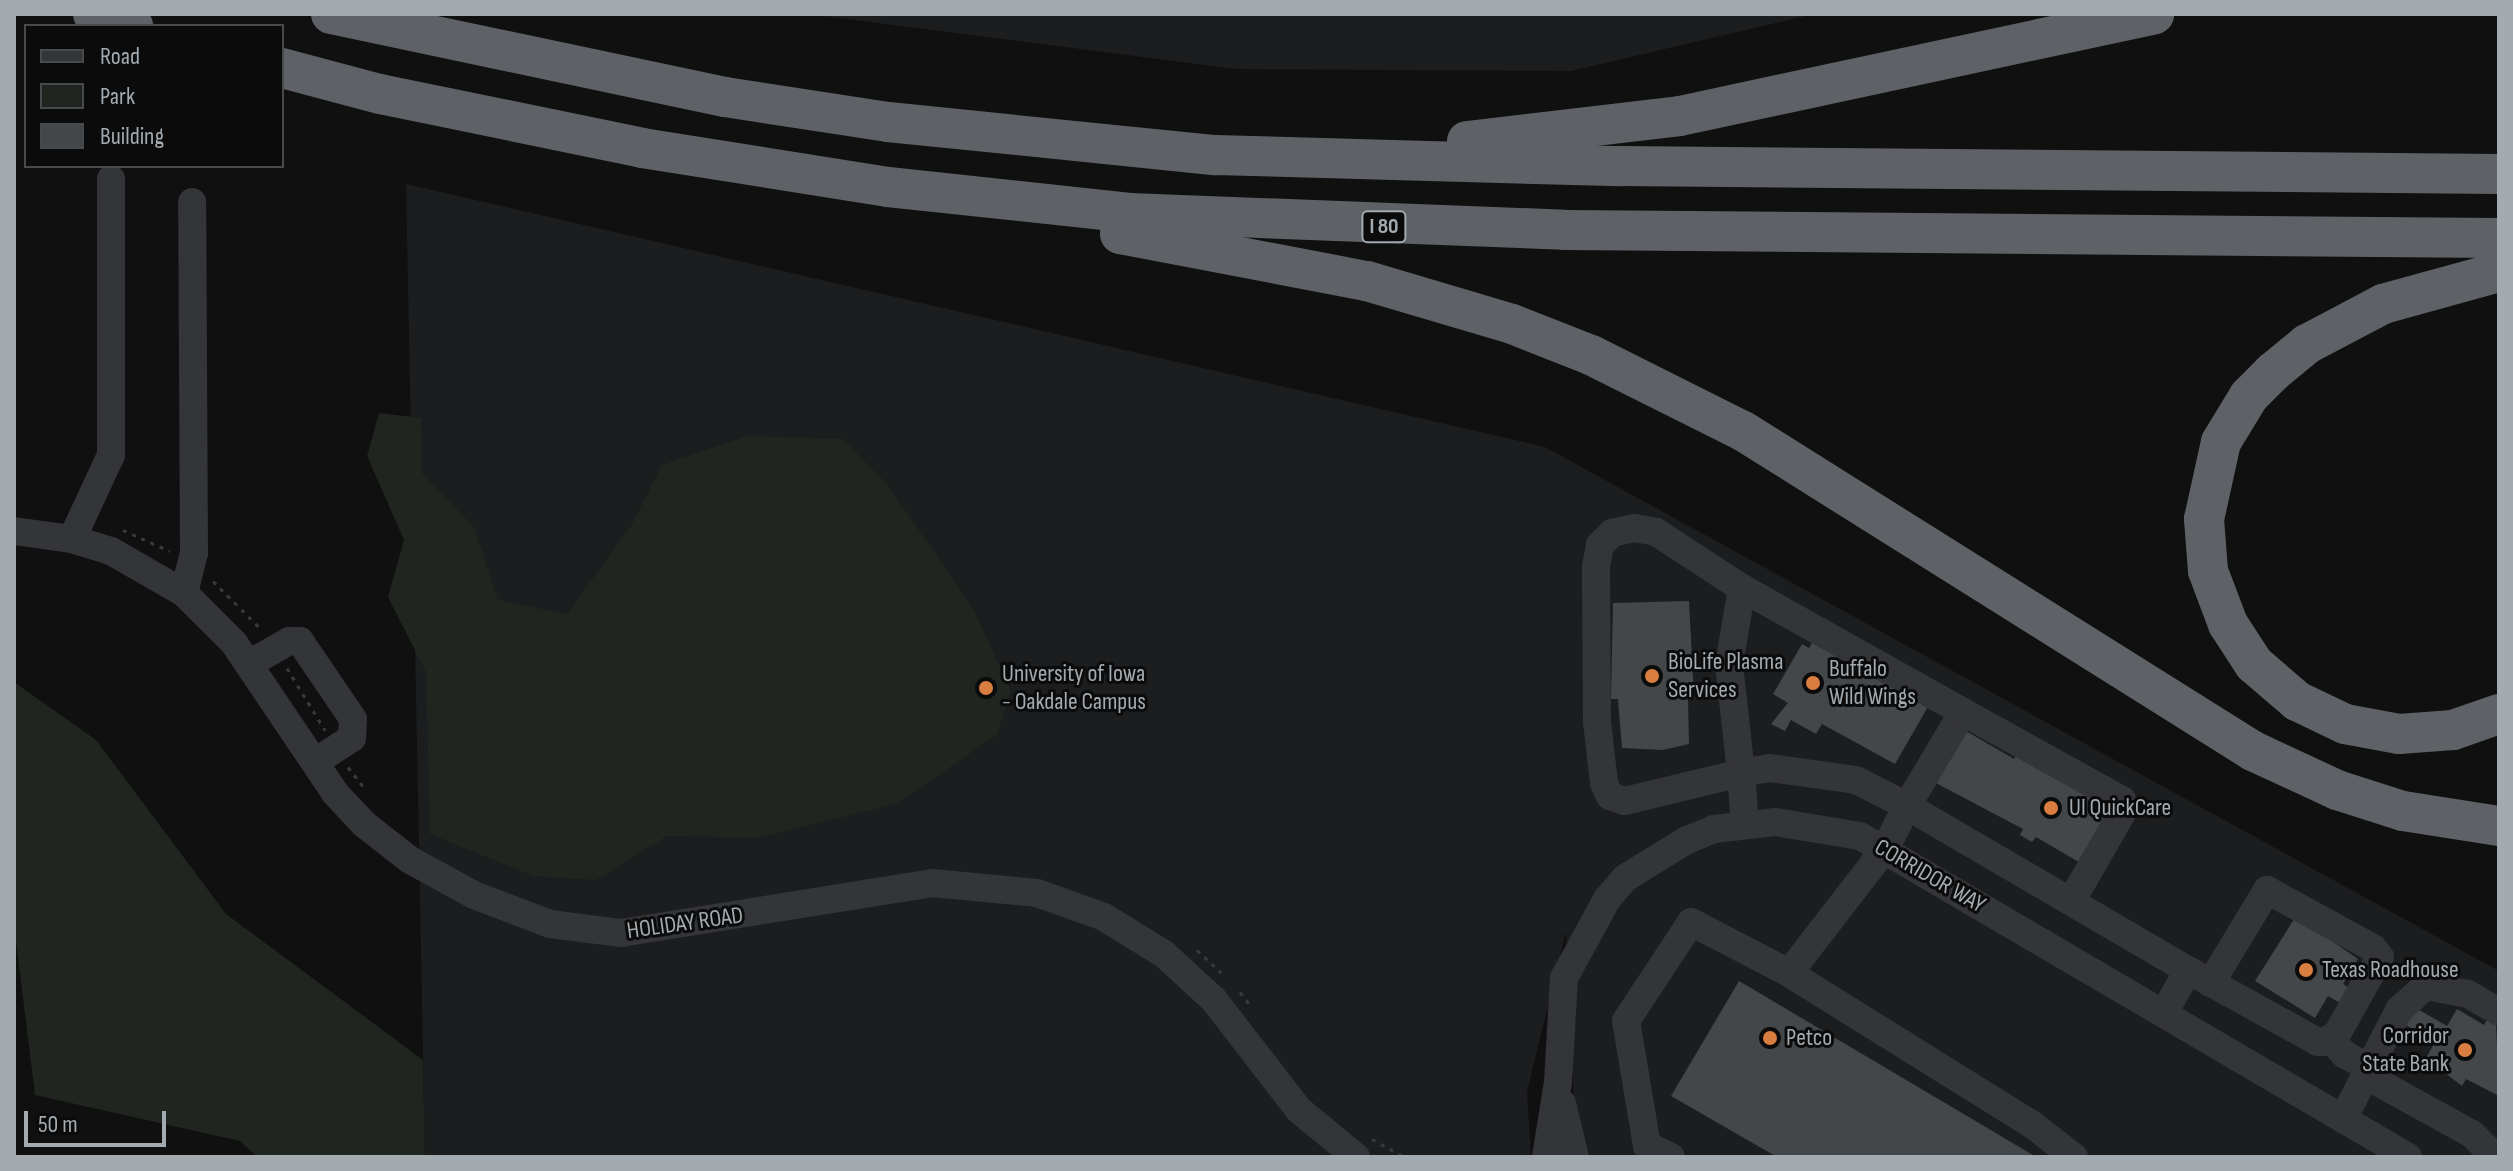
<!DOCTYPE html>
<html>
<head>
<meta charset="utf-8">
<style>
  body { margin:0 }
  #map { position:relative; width:2513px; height:1171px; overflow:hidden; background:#101011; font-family:"Sofia Sans Condensed",sans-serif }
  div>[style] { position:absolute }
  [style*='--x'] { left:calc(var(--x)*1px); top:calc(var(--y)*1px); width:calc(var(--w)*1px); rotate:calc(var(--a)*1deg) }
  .built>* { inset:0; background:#1c1d1e }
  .green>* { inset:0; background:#20251f }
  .building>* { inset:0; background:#444749 }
  .path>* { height:3px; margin-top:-1.5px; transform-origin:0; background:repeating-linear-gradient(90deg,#383a3d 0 4px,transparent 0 10px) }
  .minor>* { height:28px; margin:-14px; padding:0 14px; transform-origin:14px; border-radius:14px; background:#343538 }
  .highway>* { height:40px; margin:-20px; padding:0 20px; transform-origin:20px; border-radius:20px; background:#5e6266 }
  .dots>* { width:22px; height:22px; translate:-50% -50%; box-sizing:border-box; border:4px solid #0b0b0c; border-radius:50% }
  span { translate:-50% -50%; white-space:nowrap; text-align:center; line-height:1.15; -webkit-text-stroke:6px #0b0b0c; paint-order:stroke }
  .shield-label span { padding:2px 6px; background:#0b0b0c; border:2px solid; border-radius:6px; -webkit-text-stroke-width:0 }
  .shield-label { font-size:22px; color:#a3abb0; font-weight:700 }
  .poi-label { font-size:24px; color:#a3abb0 }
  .left { translate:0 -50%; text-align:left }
  .right { translate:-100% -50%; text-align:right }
  .street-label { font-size:24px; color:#a3abb0 }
  .frame { position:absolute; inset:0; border:16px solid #a3abb0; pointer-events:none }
  .legend { position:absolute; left:24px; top:24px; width:260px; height:144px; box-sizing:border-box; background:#0b0b0c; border:2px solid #484b4e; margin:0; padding:10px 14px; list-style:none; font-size:24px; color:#a3abb0 }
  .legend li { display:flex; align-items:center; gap:16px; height:40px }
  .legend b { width:40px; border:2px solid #484b4e }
  .scale { position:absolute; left:24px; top:1111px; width:142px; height:36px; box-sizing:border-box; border:4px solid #a3abb0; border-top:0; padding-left:10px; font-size:24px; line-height:28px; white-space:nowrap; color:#a3abb0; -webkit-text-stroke:6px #0b0b0c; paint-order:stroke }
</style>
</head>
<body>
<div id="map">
  <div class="built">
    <i style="clip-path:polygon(808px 14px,1814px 14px,1571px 71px,1236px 69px)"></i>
    <i style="clip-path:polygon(406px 184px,1545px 447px,2499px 971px,2499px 1157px,1585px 1157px,1576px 1144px,1566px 932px,1527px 1092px,1531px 1157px,425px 1157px)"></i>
  </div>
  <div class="green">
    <i style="clip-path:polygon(379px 413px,421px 418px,422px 473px,474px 527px,498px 600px,567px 614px,631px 526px,662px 465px,747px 436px,843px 439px,888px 485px,975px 612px,1011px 692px,997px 735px,896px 804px,758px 838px,667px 836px,596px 880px,533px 876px,430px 834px,426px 672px,388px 597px,404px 540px,367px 456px)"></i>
    <i style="clip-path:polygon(14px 682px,96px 740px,226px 914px,423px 1060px,425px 1157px,257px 1157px,240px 1141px,35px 1095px,14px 925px)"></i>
  </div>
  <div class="building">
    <i style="clip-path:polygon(1689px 601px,1694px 698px,1688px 698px,1689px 744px,1663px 750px,1622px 748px,1618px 699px,1611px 699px,1613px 603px)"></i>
    <i style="clip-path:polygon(1814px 640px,1839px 654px,1834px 661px,1852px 671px,1856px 664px,1929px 705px,1895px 764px,1822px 724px,1816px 734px,1791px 720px,1785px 731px,1771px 724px,1788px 703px,1773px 694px,1802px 644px,1809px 648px)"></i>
    <i style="clip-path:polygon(1966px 731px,2014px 759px,2018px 752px,2117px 809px,2084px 865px,2036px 837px,2032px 842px,2020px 835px,2023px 829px,1936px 783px)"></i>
    <i style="clip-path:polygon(2296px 916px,2358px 959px,2343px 984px,2349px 988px,2340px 1003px,2328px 996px,2315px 1018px,2255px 981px)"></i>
    <i style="clip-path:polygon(1739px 981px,1989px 1129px,2036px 1157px,1777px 1157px,1671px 1096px)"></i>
    <i style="clip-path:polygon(2414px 1007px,2447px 1026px,2457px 1009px,2484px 1025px,2488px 1018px,2496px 1023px,2499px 1096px,2466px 1079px,2462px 1086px,2426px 1058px,2435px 1042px,2404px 1024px)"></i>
  </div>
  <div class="path">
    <i style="--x:123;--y:530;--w:51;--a:24.1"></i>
    <i style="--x:213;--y:581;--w:68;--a:45"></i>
    <i style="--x:287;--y:668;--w:73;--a:58.5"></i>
    <i style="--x:348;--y:767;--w:24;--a:52"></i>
    <i style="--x:1197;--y:950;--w:33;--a:43"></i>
    <i style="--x:1240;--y:992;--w:16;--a:52"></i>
    <i style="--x:1372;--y:1139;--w:37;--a:29"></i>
  </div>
  <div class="minor">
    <i style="--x:1634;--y:528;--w:22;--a:10"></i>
    <i style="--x:1656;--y:532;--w:103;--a:33.1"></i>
    <i style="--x:1742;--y:588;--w:77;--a:99.7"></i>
    <i style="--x:1729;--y:664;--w:110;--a:83.7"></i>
    <i style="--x:1741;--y:773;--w:120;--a:166.5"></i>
    <i style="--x:1624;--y:801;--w:15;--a:-160"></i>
    <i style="--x:1610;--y:796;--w:14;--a:-115"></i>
    <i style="--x:1604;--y:783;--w:61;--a:-96.5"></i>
    <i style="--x:1597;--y:722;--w:156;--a:-90.4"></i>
    <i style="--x:1596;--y:566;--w:21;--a:-79"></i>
    <i style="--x:1600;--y:545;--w:17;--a:-45"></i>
    <i style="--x:1612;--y:533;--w:23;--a:-13"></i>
    <i style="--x:14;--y:531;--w:59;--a:7.9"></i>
    <i style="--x:72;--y:539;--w:41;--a:17.1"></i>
    <i style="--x:111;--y:551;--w:84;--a:29.9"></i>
    <i style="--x:184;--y:593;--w:71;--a:45"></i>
    <i style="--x:234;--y:643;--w:181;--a:56"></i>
    <i style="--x:335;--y:793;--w:42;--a:46.9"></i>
    <i style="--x:364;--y:824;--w:58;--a:38"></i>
    <i style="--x:410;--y:860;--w:73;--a:28.7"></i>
    <i style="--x:474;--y:895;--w:81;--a:20.9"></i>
    <i style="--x:550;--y:924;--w:72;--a:7.2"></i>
    <i style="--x:621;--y:933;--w:315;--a:-9.1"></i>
    <i style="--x:932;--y:883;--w:105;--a:5.4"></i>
    <i style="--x:1037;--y:893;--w:71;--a:19.7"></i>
    <i style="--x:1104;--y:917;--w:70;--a:31.7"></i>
    <i style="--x:1164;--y:954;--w:68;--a:42.6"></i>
    <i style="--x:1214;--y:1000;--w:139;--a:52.3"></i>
    <i style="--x:1299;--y:1110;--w:74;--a:39.5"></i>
    <i style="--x:72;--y:539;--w:93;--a:-65.1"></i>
    <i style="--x:111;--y:455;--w:276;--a:-90"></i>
    <i style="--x:1742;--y:588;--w:253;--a:29.3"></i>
    <i style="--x:1963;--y:712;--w:109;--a:120.8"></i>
    <i style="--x:1907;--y:806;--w:57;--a:-153"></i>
    <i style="--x:1856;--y:780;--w:87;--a:-172.1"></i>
    <i style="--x:1770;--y:768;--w:29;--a:170"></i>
    <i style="--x:1741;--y:773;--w:51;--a:85.5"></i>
    <i style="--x:184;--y:593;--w:41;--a:-76"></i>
    <i style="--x:194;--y:553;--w:351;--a:-90.3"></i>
    <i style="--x:249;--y:664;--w:46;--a:-29.9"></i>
    <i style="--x:289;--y:641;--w:11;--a:0"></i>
    <i style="--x:300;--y:641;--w:94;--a:55.8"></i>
    <i style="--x:353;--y:719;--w:19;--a:93"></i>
    <i style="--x:352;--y:738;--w:44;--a:147"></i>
    <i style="--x:1963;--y:712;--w:182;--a:29"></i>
    <i style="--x:2122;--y:800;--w:13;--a:90"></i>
    <i style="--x:2122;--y:813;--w:100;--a:119.9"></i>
    <i style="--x:2188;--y:970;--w:149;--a:29"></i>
    <i style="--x:2318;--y:1042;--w:6;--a:0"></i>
    <i style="--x:2324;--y:1042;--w:15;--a:-32"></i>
    <i style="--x:2337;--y:1034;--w:88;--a:-60.8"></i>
    <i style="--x:2380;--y:957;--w:11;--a:-128"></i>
    <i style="--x:2373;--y:948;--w:121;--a:-151.3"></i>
    <i style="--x:2267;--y:890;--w:109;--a:121.1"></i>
    <i style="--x:2331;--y:1039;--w:20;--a:49"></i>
    <i style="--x:2344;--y:1054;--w:29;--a:29"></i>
    <i style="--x:2365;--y:1075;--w:122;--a:28.9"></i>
    <i style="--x:2472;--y:1134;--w:33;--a:45"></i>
    <i style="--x:1562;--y:1103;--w:56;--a:76.5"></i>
    <i style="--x:2343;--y:1119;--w:123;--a:-62.8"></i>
    <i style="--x:2399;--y:1010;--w:36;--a:-42"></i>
    <i style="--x:2426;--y:986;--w:43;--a:10.8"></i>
    <i style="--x:2468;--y:994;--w:36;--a:30"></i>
    <i style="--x:1546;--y:1157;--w:76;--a:-80.9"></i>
    <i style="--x:1558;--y:1082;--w:104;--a:-86.7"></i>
    <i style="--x:1564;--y:978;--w:90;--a:-61.4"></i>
    <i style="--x:1607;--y:899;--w:28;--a:-49"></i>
    <i style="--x:1625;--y:878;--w:73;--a:-31.5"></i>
    <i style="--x:1687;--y:840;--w:29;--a:-22"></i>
    <i style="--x:1714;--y:829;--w:61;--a:-6.5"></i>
    <i style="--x:1775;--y:822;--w:86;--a:9.4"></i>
    <i style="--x:1860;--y:836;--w:635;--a:30.36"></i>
    <i style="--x:1671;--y:1157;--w:26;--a:-155"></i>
    <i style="--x:1647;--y:1146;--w:127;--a:-99.5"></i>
    <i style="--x:1626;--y:1021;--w:118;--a:-56.7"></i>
    <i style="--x:1691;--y:922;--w:110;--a:27.5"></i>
    <i style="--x:2074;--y:1157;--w:52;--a:-142"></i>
    <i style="--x:2033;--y:1125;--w:287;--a:-148.1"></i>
    <i style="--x:1789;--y:973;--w:157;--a:-52.3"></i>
    <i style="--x:1885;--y:849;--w:48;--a:-62.9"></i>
    <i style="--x:1907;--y:806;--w:325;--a:30.3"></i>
    <i style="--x:2188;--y:970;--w:49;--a:119.2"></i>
  </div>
  <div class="highway">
    <i style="--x:93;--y:14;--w:42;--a:16.7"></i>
    <i style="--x:331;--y:14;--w:403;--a:11.9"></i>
    <i style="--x:725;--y:97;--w:165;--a:8.7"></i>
    <i style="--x:888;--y:122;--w:329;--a:5.8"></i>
    <i style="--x:1215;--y:155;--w:406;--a:1.6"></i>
    <i style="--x:1621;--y:166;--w:878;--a:0.52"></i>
    <i style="--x:282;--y:68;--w:101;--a:14.9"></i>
    <i style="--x:380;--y:94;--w:268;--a:11.6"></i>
    <i style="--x:642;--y:148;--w:249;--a:9"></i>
    <i style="--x:888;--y:187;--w:243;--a:6.1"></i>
    <i style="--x:1130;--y:213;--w:435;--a:2.2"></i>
    <i style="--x:1565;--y:230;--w:934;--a:0.49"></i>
    <i style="--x:1467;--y:141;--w:214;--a:-6.7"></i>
    <i style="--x:1680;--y:116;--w:485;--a:-12.1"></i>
    <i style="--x:1120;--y:234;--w:251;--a:10.8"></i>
    <i style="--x:1367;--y:281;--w:151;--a:16.5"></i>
    <i style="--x:1512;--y:324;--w:85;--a:21.4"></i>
    <i style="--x:1591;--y:355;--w:170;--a:26.6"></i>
    <i style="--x:1743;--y:431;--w:602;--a:32.11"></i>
    <i style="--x:2253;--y:751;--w:93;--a:24.9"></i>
    <i style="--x:2337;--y:790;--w:69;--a:17.7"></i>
    <i style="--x:2403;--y:811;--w:97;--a:8.9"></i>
    <i style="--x:2499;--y:272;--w:120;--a:164.6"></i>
    <i style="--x:2383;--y:304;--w:86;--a:152.2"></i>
    <i style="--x:2307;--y:344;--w:44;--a:140.5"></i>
    <i style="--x:2273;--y:372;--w:34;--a:135"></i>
    <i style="--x:2249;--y:396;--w:54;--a:121.3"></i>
    <i style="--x:2221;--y:442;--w:79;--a:102.4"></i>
    <i style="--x:2204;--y:519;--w:52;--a:85.6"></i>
    <i style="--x:2208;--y:571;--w:57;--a:69.3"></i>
    <i style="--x:2228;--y:624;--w:48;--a:57"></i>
    <i style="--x:2254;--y:664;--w:57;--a:40.7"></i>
    <i style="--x:2297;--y:701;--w:53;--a:25.6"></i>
    <i style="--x:2345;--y:724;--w:55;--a:10.5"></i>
    <i style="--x:2399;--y:734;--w:54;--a:-4.2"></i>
    <i style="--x:2453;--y:730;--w:49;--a:-19.2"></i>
  </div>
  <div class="dots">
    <i style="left:1652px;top:676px;background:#d97e40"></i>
    <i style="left:1813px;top:683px;background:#d97e40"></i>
    <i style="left:986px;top:688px;background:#d97e40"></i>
    <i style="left:2051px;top:808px;background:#d97e40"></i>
    <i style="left:2306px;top:970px;background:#d97e40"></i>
    <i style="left:1770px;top:1038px;background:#d97e40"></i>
    <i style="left:2465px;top:1050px;background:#d97e40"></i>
  </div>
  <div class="shield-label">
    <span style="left:1384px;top:227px">I 80</span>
  </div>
  <div class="poi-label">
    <span class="left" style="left:1668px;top:676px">BioLife Plasma<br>Services</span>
    <span class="left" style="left:1829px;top:683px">Buffalo<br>Wild Wings</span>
    <span class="left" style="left:1002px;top:688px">University of Iowa<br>- Oakdale Campus</span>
    <span class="left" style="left:2069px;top:808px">UI QuickCare</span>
    <span class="left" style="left:2322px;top:970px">Texas Roadhouse</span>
    <span class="right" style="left:2449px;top:1050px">Corridor<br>State Bank</span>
    <span class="left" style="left:1786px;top:1038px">Petco</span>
  </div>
  <div class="street-label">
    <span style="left:1930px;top:876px;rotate:30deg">CORRIDOR WAY</span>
    <span style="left:685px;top:923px;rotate:-8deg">HOLIDAY ROAD</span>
  </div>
  <div class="frame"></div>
  <ul class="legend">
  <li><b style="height:10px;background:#343538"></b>Road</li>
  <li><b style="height:22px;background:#20251f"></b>Park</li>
  <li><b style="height:22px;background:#444749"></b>Building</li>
  </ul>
  <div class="scale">50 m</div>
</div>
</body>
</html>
